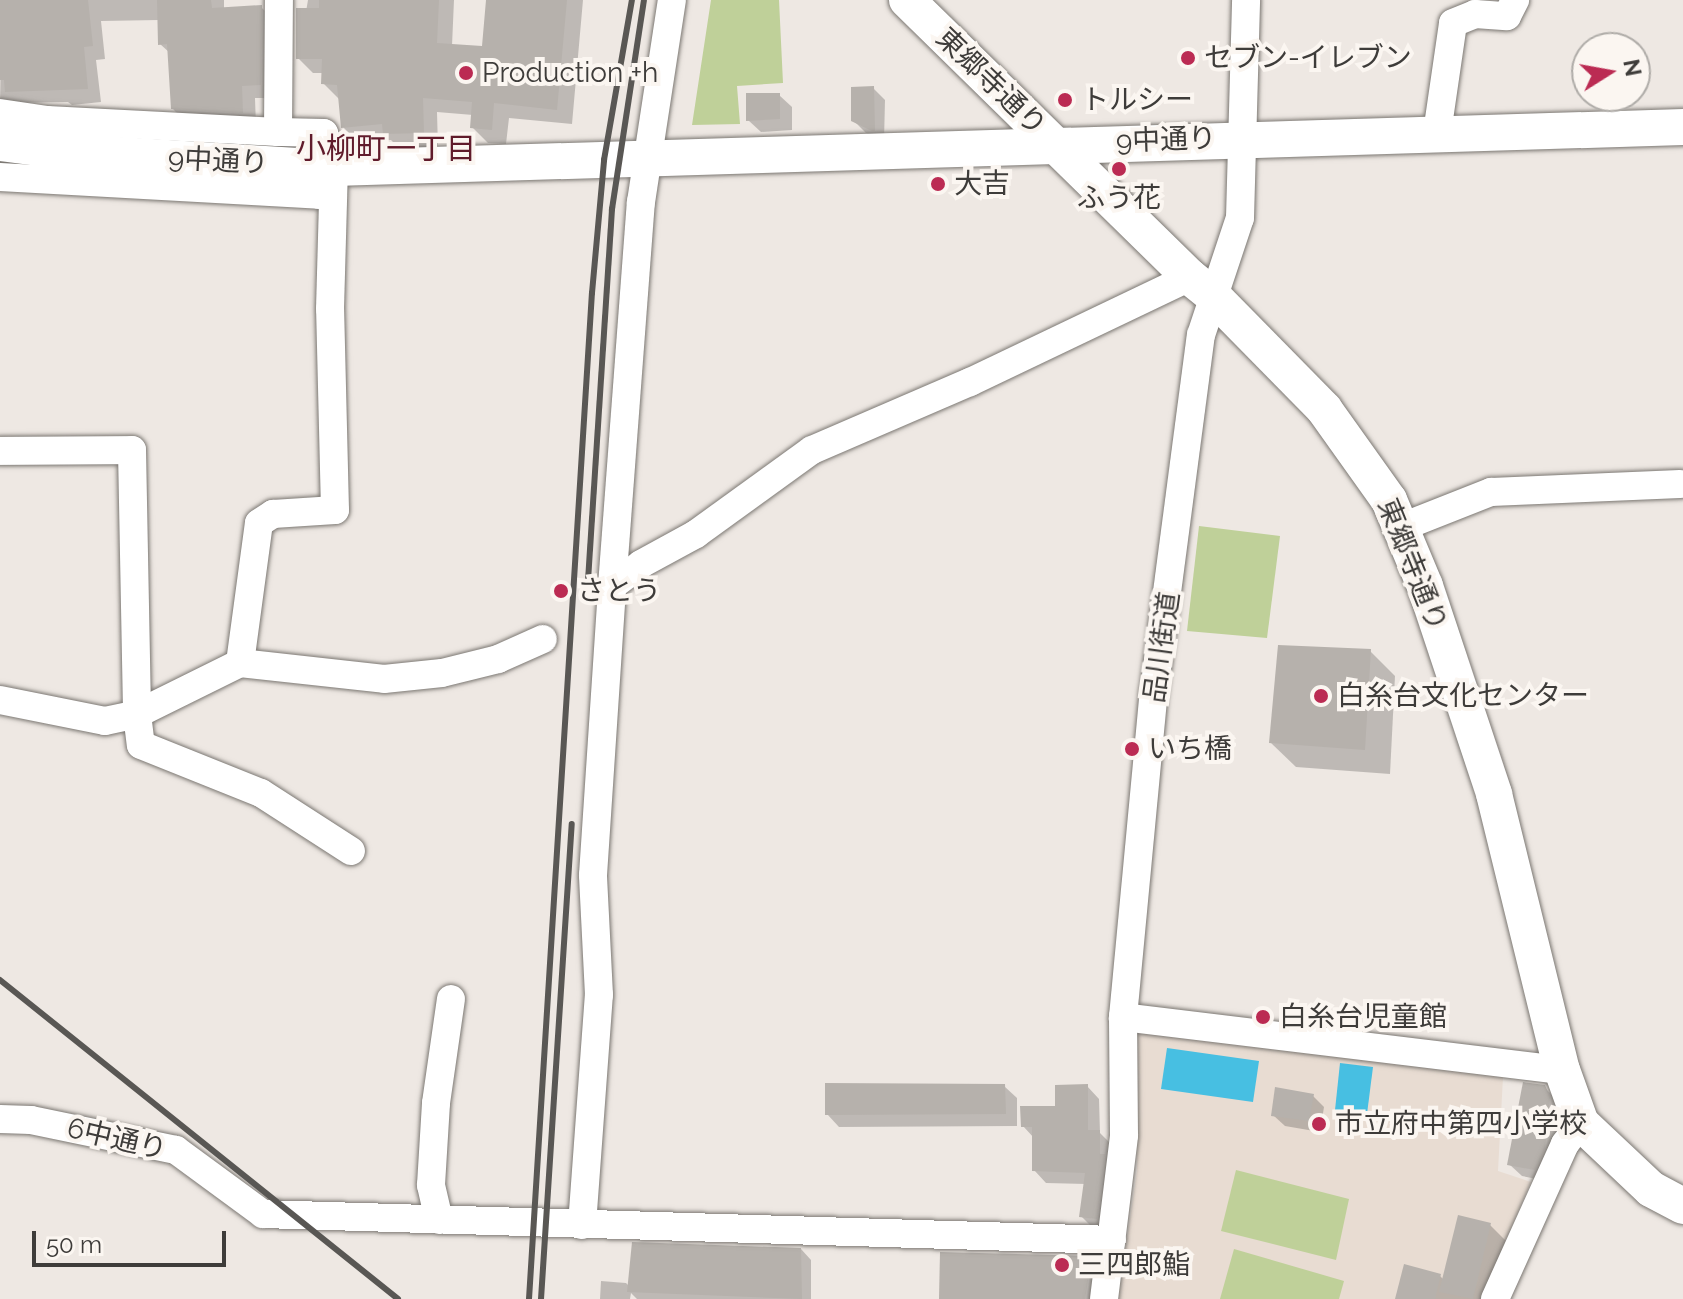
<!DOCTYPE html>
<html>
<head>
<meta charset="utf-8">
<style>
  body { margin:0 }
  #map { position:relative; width:1683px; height:1299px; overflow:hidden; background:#eee8e3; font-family:Raleway,"Noto Sans JP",sans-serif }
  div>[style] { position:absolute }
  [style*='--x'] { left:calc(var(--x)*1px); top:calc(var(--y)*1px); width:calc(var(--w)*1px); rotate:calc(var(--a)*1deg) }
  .built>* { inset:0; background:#e8dcd2 }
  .green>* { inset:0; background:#bfd099 }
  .water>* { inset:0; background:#47bfe2 }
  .shadow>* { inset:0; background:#0003 }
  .building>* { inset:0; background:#b6b1ac }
  .roads { filter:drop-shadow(0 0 2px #7b7772) drop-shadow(0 0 2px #7b7772) }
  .minor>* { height:28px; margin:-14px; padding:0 14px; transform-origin:14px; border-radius:14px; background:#fff }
  .tertiary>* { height:36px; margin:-18px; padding:0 18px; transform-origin:18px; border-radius:18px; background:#fff }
  .rail>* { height:6px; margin:-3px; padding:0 3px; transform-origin:3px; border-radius:3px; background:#595754 }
  .dots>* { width:22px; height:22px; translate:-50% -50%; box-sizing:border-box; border:4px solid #fbf6f1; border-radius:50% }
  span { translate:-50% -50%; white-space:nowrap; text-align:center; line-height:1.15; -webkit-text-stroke:8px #fbf6f1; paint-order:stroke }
  .poi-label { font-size:28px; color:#3e3c3a }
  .left { translate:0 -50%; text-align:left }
  .street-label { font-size:28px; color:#3e3c3a }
  .neighbourhood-label { font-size:30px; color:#601b2b }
  .north { position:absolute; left:1571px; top:32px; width:80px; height:80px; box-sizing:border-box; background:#fbf6f1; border:2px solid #afaca8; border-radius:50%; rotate:79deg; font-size:22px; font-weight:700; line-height:32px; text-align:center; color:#3e3c3a }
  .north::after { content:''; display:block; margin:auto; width:28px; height:36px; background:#bb2b53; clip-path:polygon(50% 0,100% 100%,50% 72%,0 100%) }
  .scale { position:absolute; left:32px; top:1231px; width:194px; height:36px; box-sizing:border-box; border:4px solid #3e3c3a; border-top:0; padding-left:10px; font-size:24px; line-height:28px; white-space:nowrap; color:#3e3c3a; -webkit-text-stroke:6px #fbf6f1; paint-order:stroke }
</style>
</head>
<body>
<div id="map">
  <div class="built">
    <i style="clip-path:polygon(1138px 1033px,1503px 1077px,1498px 1171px,1531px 1182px,1481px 1299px,1118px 1299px,1137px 1172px)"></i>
  </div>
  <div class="green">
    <i style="clip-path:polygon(711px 0,779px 0,783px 83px,737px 86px,740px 124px,692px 125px)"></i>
    <i style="clip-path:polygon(1199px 526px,1280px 536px,1267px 638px,1187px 631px)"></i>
    <i style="clip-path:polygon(1236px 1170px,1349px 1199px,1336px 1260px,1221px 1231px)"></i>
    <i style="clip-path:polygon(1234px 1249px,1344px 1281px,1339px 1299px,1220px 1299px)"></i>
  </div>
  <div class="water">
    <i style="clip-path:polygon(1167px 1048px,1259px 1061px,1253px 1102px,1161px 1089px)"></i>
    <i style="clip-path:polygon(1340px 1063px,1373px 1067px,1367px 1114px,1335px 1110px)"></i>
  </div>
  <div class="shadow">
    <i style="clip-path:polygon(2px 0,224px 0,224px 10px,261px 7px,275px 21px,274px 98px,255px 98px,256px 126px,186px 122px,173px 109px,170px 53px,160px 44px,159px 20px,101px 21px,105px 59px,96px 60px,101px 102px,72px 105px,68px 102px,0 103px)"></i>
    <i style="clip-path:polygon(308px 0,454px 0,452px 46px,484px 49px,488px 0,583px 0,572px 124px,509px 118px,506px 144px,488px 143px,472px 127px,473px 115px,437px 112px,438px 148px,400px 149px,391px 140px,358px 142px,343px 127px,339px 99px,323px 83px,324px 73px,313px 73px,298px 58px)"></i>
    <i style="clip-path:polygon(873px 88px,885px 100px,884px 141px,866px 133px,853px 120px)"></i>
    <i style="clip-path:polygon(779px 95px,792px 107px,792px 130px,761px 132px,748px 120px)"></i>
    <i style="clip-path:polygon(1370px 651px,1395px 676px,1390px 774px,1296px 767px,1271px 743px)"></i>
    <i style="clip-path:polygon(1004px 1086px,1017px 1098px,1017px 1126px,839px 1127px,827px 1114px)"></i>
    <i style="clip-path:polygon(1087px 1086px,1099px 1099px,1100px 1133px,1112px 1145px,1108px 1230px,1093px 1228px,1081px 1216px,1086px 1184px,1046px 1183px,1034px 1170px,1034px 1138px,1023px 1126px)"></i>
    <i style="clip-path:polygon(1544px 1087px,1557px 1100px,1561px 1111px,1556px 1161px,1547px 1181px,1522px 1176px,1509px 1164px)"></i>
    <i style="clip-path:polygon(1313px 1096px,1324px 1107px,1320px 1132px,1285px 1126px,1273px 1115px)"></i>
    <i style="clip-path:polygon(1490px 1225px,1509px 1244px,1496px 1299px,1397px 1299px,1440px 1276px,1444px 1280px)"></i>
    <i style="clip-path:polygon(801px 1249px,811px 1260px,811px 1299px,637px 1299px,631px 1293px,630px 1299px,600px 1299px,601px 1281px,626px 1283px,630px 1287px)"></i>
    <i style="clip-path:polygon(1091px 1258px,1105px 1272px,1099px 1299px,940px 1299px)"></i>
  </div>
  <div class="building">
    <i style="clip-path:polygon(0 0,88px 0,93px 46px,84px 47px,88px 89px,5px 92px,4px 80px,0 80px)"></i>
    <i style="clip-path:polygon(157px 0,211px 0,212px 8px,262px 5px,261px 85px,242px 86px,243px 113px,171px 109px,167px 44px,158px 45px)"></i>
    <i style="clip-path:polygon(319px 0,439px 0,437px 43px,482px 46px,486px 0,567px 0,557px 110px,494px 103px,492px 130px,470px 128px,472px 102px,423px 98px,424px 133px,383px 134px,382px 124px,341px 128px,337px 85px,321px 84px,322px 59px,296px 59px,296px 8px,319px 8px)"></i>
    <i style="clip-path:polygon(874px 86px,875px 131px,872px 131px,851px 121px,851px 87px)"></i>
    <i style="clip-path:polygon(746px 93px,780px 93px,780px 119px,746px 121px)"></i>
    <i style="clip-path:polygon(1278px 645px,1371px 649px,1365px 750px,1269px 743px)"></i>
    <i style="clip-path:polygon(1523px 1082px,1545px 1085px,1550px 1097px,1545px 1148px,1535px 1170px,1507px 1165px)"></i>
    <i style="clip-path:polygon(825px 1083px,1005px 1084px,1006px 1114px,825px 1115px)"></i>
    <i style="clip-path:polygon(1088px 1084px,1088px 1130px,1100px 1130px,1100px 1154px,1105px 1154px,1097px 1219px,1079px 1217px,1085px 1173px,1032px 1171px,1032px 1127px,1021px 1127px,1020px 1106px,1055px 1106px,1055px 1085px)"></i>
    <i style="clip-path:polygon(1275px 1087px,1314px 1094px,1309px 1121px,1271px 1116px)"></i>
    <i style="clip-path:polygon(1458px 1215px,1491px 1223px,1473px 1299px,1439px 1292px)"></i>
    <i style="clip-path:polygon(632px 1242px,801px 1248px,802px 1299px,627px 1292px)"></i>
    <i style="clip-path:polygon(940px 1252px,1092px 1256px,1085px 1299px,939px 1299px)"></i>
    <i style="clip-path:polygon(1404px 1264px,1441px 1274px,1435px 1299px,1395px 1299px)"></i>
  </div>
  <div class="roads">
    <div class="minor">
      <i style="--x:0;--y:113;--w:48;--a:8.5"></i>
      <i style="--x:47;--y:120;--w:231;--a:3"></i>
      <i style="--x:1437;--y:133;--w:111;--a:-81.7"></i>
      <i style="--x:1453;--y:23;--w:24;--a:-22"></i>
      <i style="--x:1475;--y:14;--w:32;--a:4"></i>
      <i style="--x:1507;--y:16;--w:18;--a:-63"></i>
      <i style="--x:0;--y:177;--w:320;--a:3.2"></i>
      <i style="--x:319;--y:195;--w:31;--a:-61"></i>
      <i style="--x:0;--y:451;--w:132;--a:-0.4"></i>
      <i style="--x:132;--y:450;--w:264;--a:88.9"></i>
      <i style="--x:137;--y:714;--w:31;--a:83"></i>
      <i style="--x:141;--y:745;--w:129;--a:21.8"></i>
      <i style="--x:261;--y:793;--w:107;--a:32.8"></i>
      <i style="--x:1402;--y:527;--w:96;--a:-21.5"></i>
      <i style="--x:1491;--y:492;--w:189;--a:-2.4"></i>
      <i style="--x:612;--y:586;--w:36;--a:-37"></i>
      <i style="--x:641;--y:564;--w:63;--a:-28.6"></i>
      <i style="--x:696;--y:534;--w:143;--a:-35.9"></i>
      <i style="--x:812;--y:450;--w:172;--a:-23.3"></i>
      <i style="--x:970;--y:382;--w:244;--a:-25.5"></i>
      <i style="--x:240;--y:663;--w:141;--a:-82.3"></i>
      <i style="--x:259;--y:523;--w:17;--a:-33"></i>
      <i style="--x:273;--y:514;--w:62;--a:-3.7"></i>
      <i style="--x:335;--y:510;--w:201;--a:-91.4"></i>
      <i style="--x:330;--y:309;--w:141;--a:-88.4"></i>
      <i style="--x:334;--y:168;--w:36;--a:-106"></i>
      <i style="--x:324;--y:133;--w:46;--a:-178.8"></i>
      <i style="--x:278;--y:132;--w:132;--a:-89.6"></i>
      <i style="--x:0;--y:700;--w:107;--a:11.3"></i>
      <i style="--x:105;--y:721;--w:33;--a:-12"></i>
      <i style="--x:137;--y:714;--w:115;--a:-26.3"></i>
      <i style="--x:240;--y:663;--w:145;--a:6.3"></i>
      <i style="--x:384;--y:679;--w:58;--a:-5.9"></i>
      <i style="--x:442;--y:673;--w:58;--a:-14"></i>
      <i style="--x:498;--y:659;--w:49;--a:-24"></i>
      <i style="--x:1123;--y:1017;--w:442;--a:6.9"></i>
      <i style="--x:0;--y:1119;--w:31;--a:2"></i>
      <i style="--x:31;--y:1120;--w:148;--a:11.7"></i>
      <i style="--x:176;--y:1150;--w:108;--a:36.3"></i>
      <i style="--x:263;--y:1214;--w:849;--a:1.75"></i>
      <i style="--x:439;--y:1220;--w:36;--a:-103"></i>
      <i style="--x:431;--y:1185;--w:82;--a:-86.5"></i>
      <i style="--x:436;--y:1103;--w:105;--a:-81.8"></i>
      <i style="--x:582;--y:1225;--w:231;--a:-85.8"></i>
      <i style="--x:599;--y:995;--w:120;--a:-92.9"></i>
      <i style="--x:593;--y:875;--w:290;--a:-86.2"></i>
      <i style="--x:612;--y:586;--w:385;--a:-85.7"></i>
      <i style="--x:641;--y:202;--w:204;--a:-81.3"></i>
      <i style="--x:1104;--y:1299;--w:165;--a:-83"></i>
      <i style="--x:1124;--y:1135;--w:118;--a:-90.5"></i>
      <i style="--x:1123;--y:1017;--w:327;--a:-84.6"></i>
      <i style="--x:1154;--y:691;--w:359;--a:-82.5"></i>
      <i style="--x:1201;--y:335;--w:123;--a:-71.6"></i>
      <i style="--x:1240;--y:218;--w:218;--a:-88.4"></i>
      <i style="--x:1495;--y:1299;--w:170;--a:-65.7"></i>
      <i style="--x:1565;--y:1144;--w:26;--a:-53"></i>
    </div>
    <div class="tertiary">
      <i style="--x:907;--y:0;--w:396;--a:44.4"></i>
      <i style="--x:1190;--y:277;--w:28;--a:39"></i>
      <i style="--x:1212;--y:295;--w:160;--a:45.5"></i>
      <i style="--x:1324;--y:409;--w:112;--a:54.5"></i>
      <i style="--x:1389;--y:500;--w:93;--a:67.3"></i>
      <i style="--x:1425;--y:586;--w:219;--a:71.6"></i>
      <i style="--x:1494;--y:794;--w:284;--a:76.2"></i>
      <i style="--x:1562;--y:1070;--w:56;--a:70.3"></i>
      <i style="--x:1581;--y:1123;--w:96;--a:43.3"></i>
      <i style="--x:1651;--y:1189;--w:36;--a:28"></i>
      <i style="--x:0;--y:143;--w:71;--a:7.3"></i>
      <i style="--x:70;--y:152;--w:264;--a:3.5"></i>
      <i style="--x:334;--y:168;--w:1350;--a:-1.74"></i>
    </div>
  </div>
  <div class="rail">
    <i style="--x:587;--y:596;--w:388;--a:-86.3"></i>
    <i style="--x:612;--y:209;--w:211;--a:-81.3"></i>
    <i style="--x:0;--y:980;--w:510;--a:38.71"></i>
    <i style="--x:529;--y:1299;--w:1008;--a:-86.42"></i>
    <i style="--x:592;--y:293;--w:134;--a:-84.8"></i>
    <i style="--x:604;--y:160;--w:162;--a:-80.1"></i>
    <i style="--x:541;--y:1299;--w:476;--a:-86.3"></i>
  </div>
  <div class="dots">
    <i style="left:1188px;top:58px;background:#bb2b53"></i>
    <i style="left:466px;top:73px;background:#bb2b53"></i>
    <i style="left:1065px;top:100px;background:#bb2b53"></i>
    <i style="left:1119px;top:169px;background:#bb2b53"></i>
    <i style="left:938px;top:184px;background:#bb2b53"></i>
    <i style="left:561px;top:591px;background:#bb2b53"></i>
    <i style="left:1321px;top:696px;background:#bb2b53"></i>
    <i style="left:1132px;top:749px;background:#bb2b53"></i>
    <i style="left:1263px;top:1017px;background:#bb2b53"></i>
    <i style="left:1319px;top:1124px;background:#bb2b53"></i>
    <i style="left:1062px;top:1265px;background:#bb2b53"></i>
  </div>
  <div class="poi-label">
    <span class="left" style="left:1204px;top:58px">セブン-イレブン</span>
    <span class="left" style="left:482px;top:73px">Production +h</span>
    <span class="left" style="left:1081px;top:100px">トルシー</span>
    <span class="left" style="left:954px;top:184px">大吉</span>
    <span style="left:1119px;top:198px">ふう花</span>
    <span class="left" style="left:577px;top:591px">さとう</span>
    <span class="left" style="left:1337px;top:696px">白糸台文化センター</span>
    <span class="left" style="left:1148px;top:749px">いち橋</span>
    <span class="left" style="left:1279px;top:1017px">白糸台児童館</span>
    <span class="left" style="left:1335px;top:1124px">市立府中第四小学校</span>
    <span class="left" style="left:1078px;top:1265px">三四郎鮨</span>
  </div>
  <div class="street-label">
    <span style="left:991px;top:82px;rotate:44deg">東郷寺通り</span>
    <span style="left:1166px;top:140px;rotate:-2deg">9中通り</span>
    <span style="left:218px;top:161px;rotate:3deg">9中通り</span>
    <span style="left:1412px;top:565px;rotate:68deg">東郷寺通り</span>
    <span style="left:1162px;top:647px;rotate:-82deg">品川街道</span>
    <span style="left:117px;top:1139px;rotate:13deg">6中通り</span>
  </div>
  <div class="neighbourhood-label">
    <span style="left:386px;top:149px">小柳町一丁目</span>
  </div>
  <div class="north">N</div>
  <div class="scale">50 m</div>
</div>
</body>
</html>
